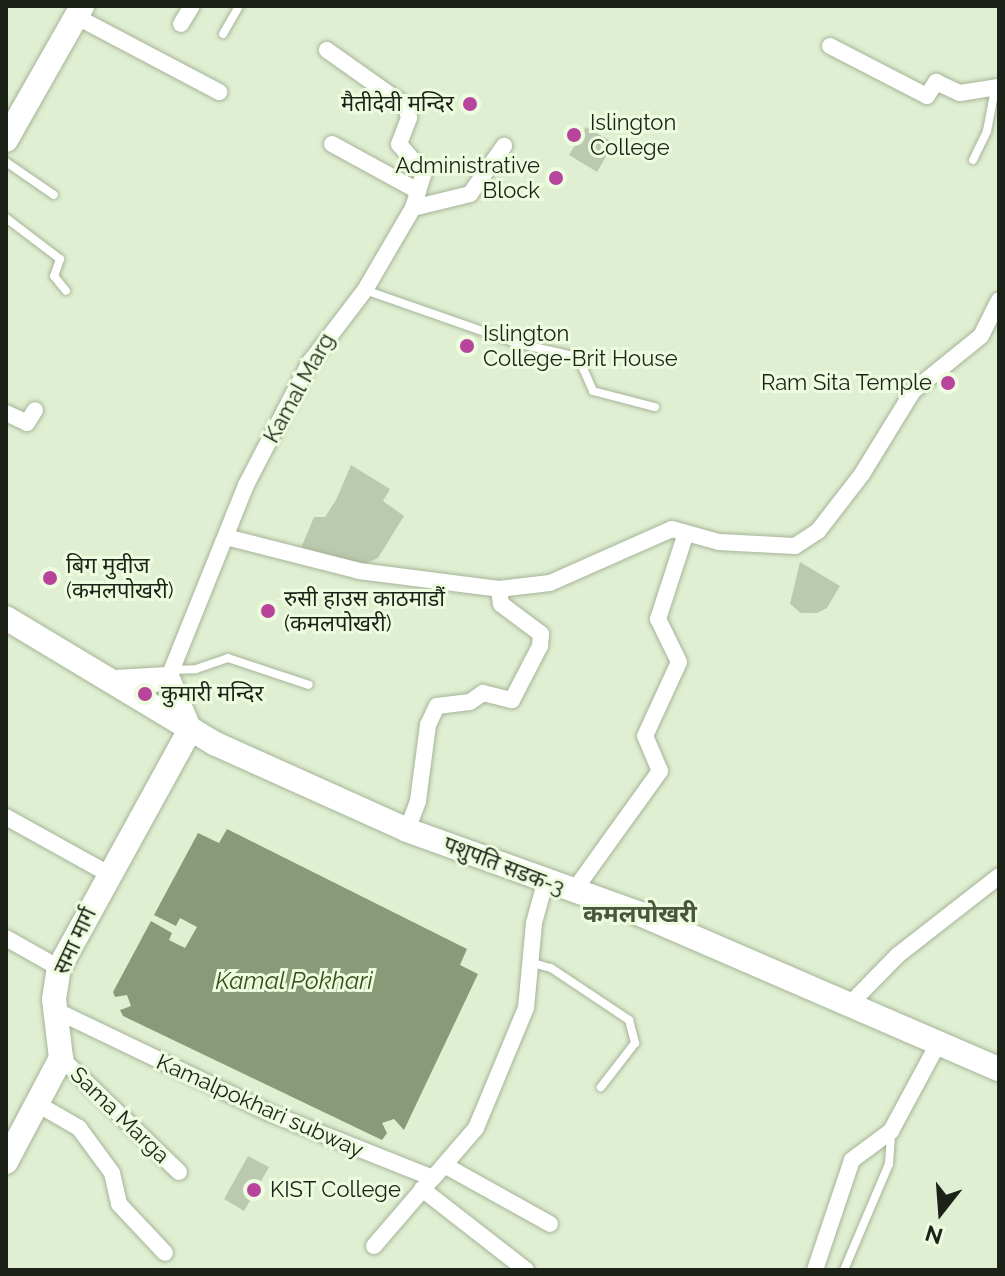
<!DOCTYPE html>
<html>
<head>
<meta charset="utf-8">
<style>
  body { margin:0 }
  #map { position:relative; width:1005px; height:1276px; overflow:hidden; background:#e0efd2; font-family:Raleway,"Noto Sans Devanagari",sans-serif }
  div>[style] { position:absolute }
  [style*='--x'] { left:calc(var(--x)*1px); top:calc(var(--y)*1px); width:calc(var(--w)*1px); rotate:calc(var(--a)*1deg) }
  .green>* { inset:0; background:#bbc9ae }
  .water>* { inset:0; background:#889a77 }
  .roads { filter:drop-shadow(0 0 2px #a5b498) drop-shadow(0 0 2px #a5b498) }
  .service>* { height:8px; margin:-4px; padding:0 4px; transform-origin:4px; border-radius:4px; background:#fff }
  .minor>* { height:16px; margin:-8px; padding:0 8px; transform-origin:8px; border-radius:8px; background:#fff }
  .secondary>* { height:24px; margin:-12px; padding:0 12px; transform-origin:12px; border-radius:12px; background:#fff }
  .dots>* { width:22px; height:22px; translate:-50% -50%; box-sizing:border-box; border:4px solid #edfcdf; border-radius:50% }
  span { translate:-50% -50%; white-space:nowrap; text-align:center; line-height:1.15; -webkit-text-stroke:6px #edfcdf; paint-order:stroke }
  .poi-label { font-size:22px; color:#1d2218 }
  .right { translate:-100% -50%; text-align:right }
  .left { translate:0 -50%; text-align:left }
  .street-label { font-size:22px; color:#1d2218 }
  .neighbourhood-label { font-size:24px; color:#49553d; font-weight:700 }
  .water-label { font-size:24px; color:#364e19; font-style:italic }
  .frame { position:absolute; inset:0; border:8px solid #1d2218; pointer-events:none }
  .north { position:absolute; left:901px; top:1172px; width:80px; height:80px; -webkit-text-stroke:6px #edfcdf; paint-order:stroke; rotate:197deg; font-size:22px; font-weight:700; line-height:32px; text-align:center; color:#1d2218 }
  .north::after { content:''; display:block; margin:auto; width:28px; height:36px; background:#1d2218; clip-path:polygon(50% 0,100% 100%,50% 72%,0 100%) }
</style>
</head>
<body>
<div id="map">
  <div class="green">
    <i style="clip-path:polygon(586px 127px,614px 143px,597px 172px,569px 155px)"></i>
    <i style="clip-path:polygon(351px 465px,390px 489px,383px 501px,404px 516px,378px 558px,364px 564px,301px 548px,314px 517px,325px 517px,336px 500px)"></i>
    <i style="clip-path:polygon(800px 562px,840px 586px,827px 608px,817px 613px,801px 613px,790px 604px)"></i>
    <i style="clip-path:polygon(248px 1156px,269px 1167px,244px 1211px,224px 1199px)"></i>
  </div>
  <div class="water">
    <i style="clip-path:polygon(227px 829px,467px 949px,460px 965px,478px 974px,404px 1130px,394px 1119px,382px 1123px,387px 1133px,382px 1140px,123px 1016px,120px 1010px,131px 1006px,127px 995px,115px 997px,113px 992px,151px 921px,172px 933px,169px 940px,185px 948px,197px 927px,180px 918px,176px 926px,154px 915px,198px 833px,219px 843px)"></i>
  </div>
  <div class="roads">
    <div class="service">
      <i style="--x:223;--y:34;--w:32;--a:-60"></i>
      <i style="--x:973;--y:160;--w:32;--a:-64"></i>
      <i style="--x:987;--y:131;--w:43;--a:-79.2"></i>
      <i style="--x:6;--y:162;--w:58;--a:34.5"></i>
      <i style="--x:6;--y:218;--w:68;--a:37.2"></i>
      <i style="--x:60;--y:259;--w:18;--a:109"></i>
      <i style="--x:54;--y:276;--w:19;--a:51"></i>
      <i style="--x:365;--y:290;--w:160;--a:19.3"></i>
      <i style="--x:516;--y:343;--w:64;--a:12.7"></i>
      <i style="--x:578;--y:357;--w:37;--a:66"></i>
      <i style="--x:593;--y:391;--w:64;--a:14.5"></i>
      <i style="--x:171;--y:670;--w:25;--a:-2"></i>
      <i style="--x:196;--y:669;--w:34;--a:-19"></i>
      <i style="--x:228;--y:658;--w:85;--a:18.4"></i>
      <i style="--x:533;--y:963;--w:19;--a:16"></i>
      <i style="--x:551;--y:968;--w:94;--a:33.7"></i>
      <i style="--x:629;--y:1020;--w:24;--a:75"></i>
      <i style="--x:635;--y:1043;--w:56;--a:127.7"></i>
      <i style="--x:844;--y:1270;--w:115;--a:-67"></i>
      <i style="--x:889;--y:1164;--w:32;--a:-86"></i>
    </div>
    <div class="minor">
      <i style="--x:77;--y:17;--w:161;--a:27.8"></i>
      <i style="--x:181;--y:24;--w:21;--a:-59"></i>
      <i style="--x:830;--y:46;--w:109;--a:27.3"></i>
      <i style="--x:927;--y:96;--w:17;--a:-57"></i>
      <i style="--x:936;--y:82;--w:26;--a:25"></i>
      <i style="--x:960;--y:93;--w:39;--a:-9"></i>
      <i style="--x:332;--y:144;--w:98;--a:28.7"></i>
      <i style="--x:413;--y:208;--w:59;--a:-13.8"></i>
      <i style="--x:470;--y:194;--w:59;--a:-54.7"></i>
      <i style="--x:6;--y:413;--w:23;--a:25"></i>
      <i style="--x:27;--y:423;--w:15;--a:-58"></i>
      <i style="--x:226;--y:537;--w:137;--a:14.3"></i>
      <i style="--x:359;--y:571;--w:141;--a:7.3"></i>
      <i style="--x:499;--y:589;--w:51;--a:-6.7"></i>
      <i style="--x:550;--y:583;--w:133;--a:-23.9"></i>
      <i style="--x:672;--y:529;--w:49;--a:15.5"></i>
      <i style="--x:719;--y:542;--w:76;--a:3"></i>
      <i style="--x:795;--y:546;--w:27;--a:-33"></i>
      <i style="--x:818;--y:531;--w:72;--a:-52.3"></i>
      <i style="--x:862;--y:474;--w:97;--a:-58.4"></i>
      <i style="--x:913;--y:391;--w:87;--a:-39"></i>
      <i style="--x:981;--y:336;--w:40;--a:-63.4"></i>
      <i style="--x:168;--y:679;--w:209;--a:-68.1"></i>
      <i style="--x:246;--y:485;--w:139;--a:-62.5"></i>
      <i style="--x:310;--y:362;--w:91;--a:-52.6"></i>
      <i style="--x:365;--y:290;--w:95;--a:-59.7"></i>
      <i style="--x:413;--y:208;--w:37;--a:-73"></i>
      <i style="--x:424;--y:173;--w:38;--a:-131"></i>
      <i style="--x:399;--y:144;--w:28;--a:-69"></i>
      <i style="--x:409;--y:118;--w:12;--a:-104"></i>
      <i style="--x:406;--y:106;--w:97;--a:-144.7"></i>
      <i style="--x:6;--y:817;--w:118;--a:29"></i>
      <i style="--x:407;--y:830;--w:31;--a:-69"></i>
      <i style="--x:418;--y:801;--w:77;--a:-82.5"></i>
      <i style="--x:428;--y:725;--w:21;--a:-65"></i>
      <i style="--x:437;--y:706;--w:33;--a:-7"></i>
      <i style="--x:470;--y:702;--w:16;--a:-35"></i>
      <i style="--x:483;--y:693;--w:30;--a:14"></i>
      <i style="--x:512;--y:700;--w:61;--a:-62.6"></i>
      <i style="--x:540;--y:646;--w:12;--a:-85"></i>
      <i style="--x:541;--y:634;--w:50;--a:-143.1"></i>
      <i style="--x:501;--y:604;--w:15;--a:-98"></i>
      <i style="--x:573;--y:892;--w:149;--a:-54.3"></i>
      <i style="--x:660;--y:771;--w:38;--a:-113"></i>
      <i style="--x:645;--y:736;--w:81;--a:-65.3"></i>
      <i style="--x:679;--y:662;--w:48;--a:-116"></i>
      <i style="--x:658;--y:619;--w:90;--a:-72"></i>
      <i style="--x:6;--y:938;--w:61;--a:29.5"></i>
      <i style="--x:850;--y:1004;--w:69;--a:-45.6"></i>
      <i style="--x:898;--y:955;--w:128;--a:-38"></i>
      <i style="--x:59;--y:1012;--w:236;--a:25.6"></i>
      <i style="--x:272;--y:1114;--w:173;--a:21.7"></i>
      <i style="--x:433;--y:1178;--w:66;--a:-49.3"></i>
      <i style="--x:476;--y:1128;--w:130;--a:-67.4"></i>
      <i style="--x:526;--y:1008;--w:85;--a:-84.6"></i>
      <i style="--x:534;--y:923;--w:41;--a:-74.6"></i>
      <i style="--x:61;--y:1058;--w:164;--a:44"></i>
      <i style="--x:34;--y:1102;--w:52;--a:30"></i>
      <i style="--x:79;--y:1128;--w:56;--a:53.7"></i>
      <i style="--x:112;--y:1173;--w:32;--a:77"></i>
      <i style="--x:119;--y:1204;--w:67;--a:46.8"></i>
      <i style="--x:446;--y:1166;--w:119;--a:29.1"></i>
      <i style="--x:422;--y:1189;--w:132;--a:37.9"></i>
      <i style="--x:374;--y:1246;--w:86;--a:-49.3"></i>
      <i style="--x:815;--y:1270;--w:116;--a:-71.4"></i>
      <i style="--x:852;--y:1160;--w:49;--a:-36.6"></i>
      <i style="--x:891;--y:1131;--w:101;--a:-61.7"></i>
    </div>
    <div class="secondary">
      <i style="--x:6;--y:140;--w:154;--a:-60.4"></i>
      <i style="--x:6;--y:618;--w:245;--a:31"></i>
      <i style="--x:216;--y:744;--w:209;--a:24.2"></i>
      <i style="--x:407;--y:830;--w:248;--a:19.8"></i>
      <i style="--x:640;--y:914;--w:391;--a:23.4"></i>
      <i style="--x:115;--y:682;--w:53;--a:-3.2"></i>
      <i style="--x:168;--y:679;--w:56;--a:66.7"></i>
      <i style="--x:6;--y:1162;--w:118;--a:-62.1"></i>
      <i style="--x:61;--y:1058;--w:59;--a:-96.8"></i>
      <i style="--x:54;--y:999;--w:31;--a:-81"></i>
      <i style="--x:59;--y:968;--w:272;--a:-61.2"></i>
    </div>
  </div>
  <div class="dots">
    <i style="left:470px;top:104px;background:#b8449c"></i>
    <i style="left:574px;top:135px;background:#b8449c"></i>
    <i style="left:556px;top:178px;background:#b8449c"></i>
    <i style="left:467px;top:346px;background:#b8449c"></i>
    <i style="left:948px;top:383px;background:#b8449c"></i>
    <i style="left:50px;top:578px;background:#b8449c"></i>
    <i style="left:268px;top:611px;background:#b8449c"></i>
    <i style="left:145px;top:694px;background:#b8449c"></i>
    <i style="left:254px;top:1190px;background:#b8449c"></i>
  </div>
  <div class="poi-label">
    <span class="right" style="left:454px;top:104px">मैतीदेवी मन्दिर</span>
    <span class="left" style="left:590px;top:135px">Islington<br>College</span>
    <span class="right" style="left:540px;top:178px">Administrative<br>Block</span>
    <span class="left" style="left:483px;top:346px">Islington<br>College-Brit House</span>
    <span class="right" style="left:932px;top:383px">Ram Sita Temple</span>
    <span class="left" style="left:66px;top:578px">बिग मुवीज<br>(कमलपोखरी)</span>
    <span class="left" style="left:284px;top:611px">रुसी हाउस काठमाडौं<br>(कमलपोखरी)</span>
    <span class="left" style="left:161px;top:694px">कुमारी मन्दिर</span>
    <span class="left" style="left:270px;top:1190px">KIST College</span>
  </div>
  <div class="street-label">
    <span style="left:299px;top:388px;rotate:-61deg">Kamal Marg</span>
    <span style="left:504px;top:866px;rotate:21deg">पशुपति सडक-3</span>
    <span style="left:75px;top:941px;rotate:-65deg">समा मार्ग</span>
    <span style="left:260px;top:1106px;rotate:24deg">Kamalpokhari subway</span>
    <span style="left:120px;top:1115px;rotate:44deg">Sama Marga</span>
  </div>
  <div class="neighbourhood-label">
    <span style="left:640px;top:914px">कमलपोखरी</span>
  </div>
  <div class="water-label">
    <span style="left:294px;top:981px">Kamal Pokhari</span>
  </div>
  <div class="frame"></div>
  <div class="north">N</div>
</div>
</body>
</html>
